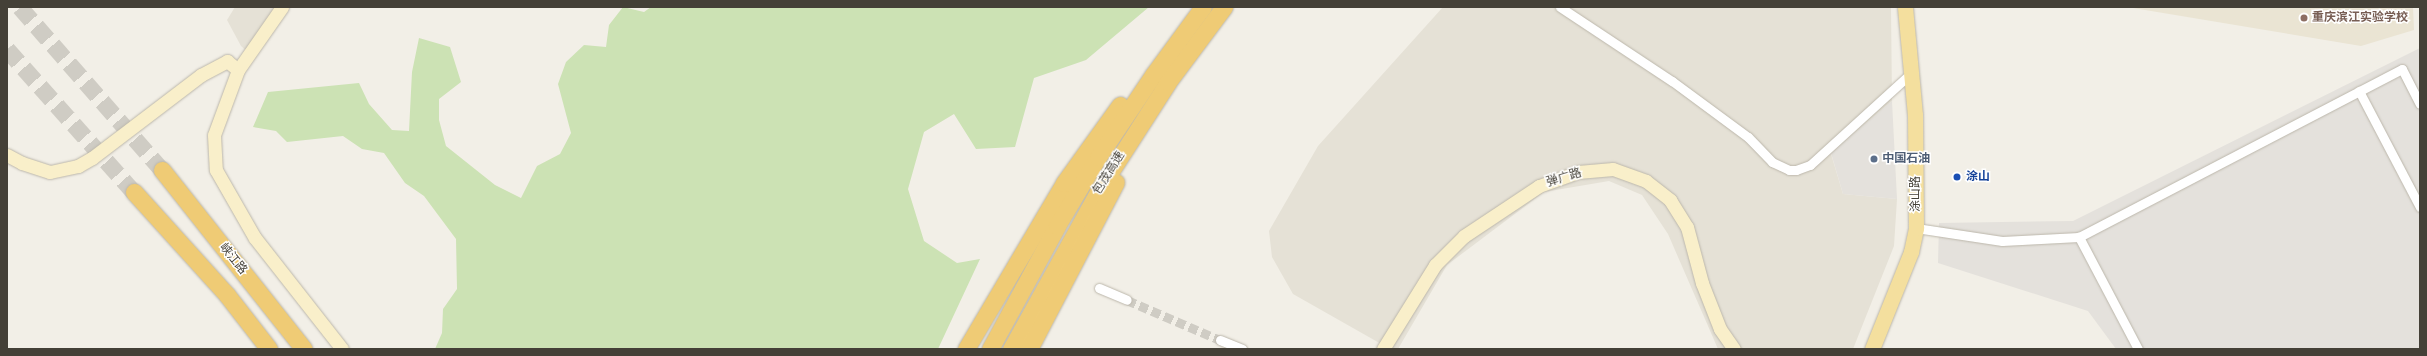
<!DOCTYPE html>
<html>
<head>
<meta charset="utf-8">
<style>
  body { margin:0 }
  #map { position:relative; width:2427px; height:356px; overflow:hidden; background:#f2efe7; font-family:"Archivo Narrow","Noto Sans SC",sans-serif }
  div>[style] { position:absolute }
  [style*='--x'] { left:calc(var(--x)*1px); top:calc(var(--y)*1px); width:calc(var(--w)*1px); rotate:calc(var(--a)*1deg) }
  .residential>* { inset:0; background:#e5e1d6 }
  .industrial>* { inset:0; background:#e4e1dc }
  .education>* { inset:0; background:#eae4d3 }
  .green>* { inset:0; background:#cce2b4 }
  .street-tunnel>* { height:9px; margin-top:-4.5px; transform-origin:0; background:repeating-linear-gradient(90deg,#cfccc4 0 9px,transparent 0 13.5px) }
  .highway-tunnel>* { height:17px; margin-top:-8.5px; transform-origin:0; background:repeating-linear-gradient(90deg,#cfccc4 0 17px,transparent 0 25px) }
  .roads { filter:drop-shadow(0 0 1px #bcb7ab) drop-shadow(0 0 1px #bcb7ab) }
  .street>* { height:9px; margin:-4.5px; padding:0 4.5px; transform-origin:4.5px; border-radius:4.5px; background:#fff }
  .secondary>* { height:13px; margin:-6.5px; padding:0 6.5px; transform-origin:6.5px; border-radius:6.5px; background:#f9efca }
  .primary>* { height:15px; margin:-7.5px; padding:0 7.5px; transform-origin:7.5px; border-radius:7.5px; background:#f4df9e }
  .highway>* { height:17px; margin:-8.5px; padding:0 8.5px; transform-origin:8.5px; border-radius:8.5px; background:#efcb75 }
  .dots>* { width:11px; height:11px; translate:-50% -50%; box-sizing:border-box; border:2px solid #fff; border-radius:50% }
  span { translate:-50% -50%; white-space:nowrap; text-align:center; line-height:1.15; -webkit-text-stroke:3px #fff; paint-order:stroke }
  .education-label { font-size:12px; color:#785e54; font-weight:700 }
  .left { translate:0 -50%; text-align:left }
  .service-label { font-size:12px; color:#4e5e75; font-weight:700 }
  .street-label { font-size:12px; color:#444037 }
  .transit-label { font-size:12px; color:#164399; font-weight:700 }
  .frame { position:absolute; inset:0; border:8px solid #444037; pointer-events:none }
</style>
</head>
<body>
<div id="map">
  <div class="residential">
    <i style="clip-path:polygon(235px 7px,289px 7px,255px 58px,241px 46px,227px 20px)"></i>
    <i style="clip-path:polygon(1443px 7px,1891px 7px,1892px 101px,1831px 154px,1843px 194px,1897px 199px,1894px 246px,1853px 349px,1718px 349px,1668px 234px,1642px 195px,1609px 181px,1544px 192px,1447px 265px,1398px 349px,1390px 349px,1293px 294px,1272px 257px,1269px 231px,1318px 146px)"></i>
  </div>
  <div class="industrial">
    <i style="clip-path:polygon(2420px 48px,2420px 349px,2116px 349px,2088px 311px,1938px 263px,1939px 223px,2073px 221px)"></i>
    <i style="clip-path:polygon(1892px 101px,1897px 199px,1843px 194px,1831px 153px)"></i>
  </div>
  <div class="education">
    <i style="clip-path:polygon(2127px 7px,2413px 7px,2414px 30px,2361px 46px)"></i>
  </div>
  <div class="green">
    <i style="clip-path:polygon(623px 7px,644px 12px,651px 7px,1149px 7px,1086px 60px,1034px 78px,1015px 147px,976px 149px,954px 114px,924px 132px,908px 189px,924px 241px,957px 263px,980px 259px,938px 349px,435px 349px,442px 333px,443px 309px,457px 289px,456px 239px,424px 196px,405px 183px,384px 153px,362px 149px,343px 136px,287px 142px,276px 131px,253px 127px,268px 92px,359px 83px,369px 104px,392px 130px,409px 131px,412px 72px,419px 38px,450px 47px,461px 82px,439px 99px,439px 120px,446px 146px,495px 185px,521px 198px,537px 166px,560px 154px,571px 133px,558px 84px,566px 62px,584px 45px,606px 47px,609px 25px)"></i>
  </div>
  <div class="street-tunnel">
    <i style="--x:1127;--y:300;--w:101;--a:23.3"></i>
  </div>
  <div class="highway-tunnel">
    <i style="--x:20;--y:7;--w:216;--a:48.9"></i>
    <i style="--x:7;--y:49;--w:191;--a:48.4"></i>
  </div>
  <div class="roads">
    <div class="street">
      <i style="--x:1560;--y:7;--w:134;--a:33.5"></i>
      <i style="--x:1672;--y:81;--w:94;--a:36.4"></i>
      <i style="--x:1748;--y:137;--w:35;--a:46"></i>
      <i style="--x:1772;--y:162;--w:19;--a:25"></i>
      <i style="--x:1789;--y:170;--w:7;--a:0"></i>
      <i style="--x:1796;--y:170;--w:15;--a:-20"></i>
      <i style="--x:1810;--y:165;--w:137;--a:-42.3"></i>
      <i style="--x:2359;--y:91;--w:131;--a:62.3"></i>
      <i style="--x:1916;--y:228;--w:87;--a:8.6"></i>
      <i style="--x:2002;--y:241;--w:77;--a:-3"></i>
      <i style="--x:1099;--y:288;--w:30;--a:23"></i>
      <i style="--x:1220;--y:340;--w:24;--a:22"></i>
      <i style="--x:2138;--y:349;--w:127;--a:-117.8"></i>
      <i style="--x:2079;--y:237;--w:364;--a:-27.5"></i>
      <i style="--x:2402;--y:69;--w:39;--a:63"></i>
    </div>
    <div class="secondary">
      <i style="--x:282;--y:7;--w:77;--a:124.9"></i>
      <i style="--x:238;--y:70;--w:69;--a:110.3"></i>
      <i style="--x:214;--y:135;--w:35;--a:87"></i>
      <i style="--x:216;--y:170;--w:78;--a:60.2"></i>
      <i style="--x:255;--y:238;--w:141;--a:51.9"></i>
      <i style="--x:7;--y:155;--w:17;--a:28"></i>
      <i style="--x:22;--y:163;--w:29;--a:18"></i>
      <i style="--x:50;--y:172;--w:29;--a:-12"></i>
      <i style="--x:78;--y:166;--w:16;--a:-30"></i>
      <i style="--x:92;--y:158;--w:137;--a:-37.3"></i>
      <i style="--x:201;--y:75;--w:30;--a:-28"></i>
      <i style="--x:227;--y:61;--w:14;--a:39"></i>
      <i style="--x:1383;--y:349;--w:99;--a:-58.2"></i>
      <i style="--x:1435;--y:265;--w:41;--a:-45"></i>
      <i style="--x:1464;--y:236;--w:90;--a:-33.7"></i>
      <i style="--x:1539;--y:186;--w:41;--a:-19.7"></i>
      <i style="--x:1578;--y:172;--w:35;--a:-5"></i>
      <i style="--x:1613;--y:169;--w:35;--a:20"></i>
      <i style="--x:1646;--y:181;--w:31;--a:38"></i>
      <i style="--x:1670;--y:200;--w:32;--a:58"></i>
      <i style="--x:1687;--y:227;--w:58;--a:75"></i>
      <i style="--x:1702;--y:283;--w:49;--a:68.6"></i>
      <i style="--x:1720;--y:329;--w:24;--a:55"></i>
    </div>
    <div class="primary">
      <i style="--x:1872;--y:349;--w:105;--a:-68.1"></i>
      <i style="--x:1911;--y:252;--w:25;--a:-78"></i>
      <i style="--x:1916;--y:228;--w:113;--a:-90.5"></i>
      <i style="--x:1915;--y:115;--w:108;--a:-95.3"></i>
    </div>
    <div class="highway">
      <i style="--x:162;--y:170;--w:228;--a:51.6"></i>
      <i style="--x:134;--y:192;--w:139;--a:47.9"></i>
      <i style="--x:227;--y:295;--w:68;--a:52.1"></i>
      <i style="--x:966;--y:349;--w:193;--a:-59.4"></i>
      <i style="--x:1064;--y:183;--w:96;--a:-54.3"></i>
      <i style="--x:990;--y:349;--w:140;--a:-61.4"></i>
      <i style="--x:1057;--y:226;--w:80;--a:-59.3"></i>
      <i style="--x:1098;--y:157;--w:99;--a:-56.1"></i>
      <i style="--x:1153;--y:75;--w:84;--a:-53.7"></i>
      <i style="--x:1011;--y:349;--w:188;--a:-61"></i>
      <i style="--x:1102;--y:185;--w:122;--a:-57.3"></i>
      <i style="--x:1168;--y:82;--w:94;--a:-53.3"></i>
      <i style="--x:1029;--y:349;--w:188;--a:-62.5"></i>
    </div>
  </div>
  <div class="dots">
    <i style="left:2304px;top:18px;background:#8d6e63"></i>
    <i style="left:1874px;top:159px;background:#5c6f8a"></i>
    <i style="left:1957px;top:177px;background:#1a4fb4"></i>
  </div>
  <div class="education-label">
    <span class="left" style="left:2312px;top:18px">重庆滨江实验学校</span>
  </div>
  <div class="service-label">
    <span class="left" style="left:1882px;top:159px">中国石油</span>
  </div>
  <div class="street-label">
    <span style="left:1109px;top:173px;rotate:-58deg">包茂高速</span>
    <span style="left:1564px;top:178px;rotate:-17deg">弹广路</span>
    <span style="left:1916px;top:194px;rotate:-90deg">涂山路</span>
    <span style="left:233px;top:259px;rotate:51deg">峡江路</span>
  </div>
  <div class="transit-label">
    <span class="left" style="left:1966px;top:177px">涂山</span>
  </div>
  <div class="frame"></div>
</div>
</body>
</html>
